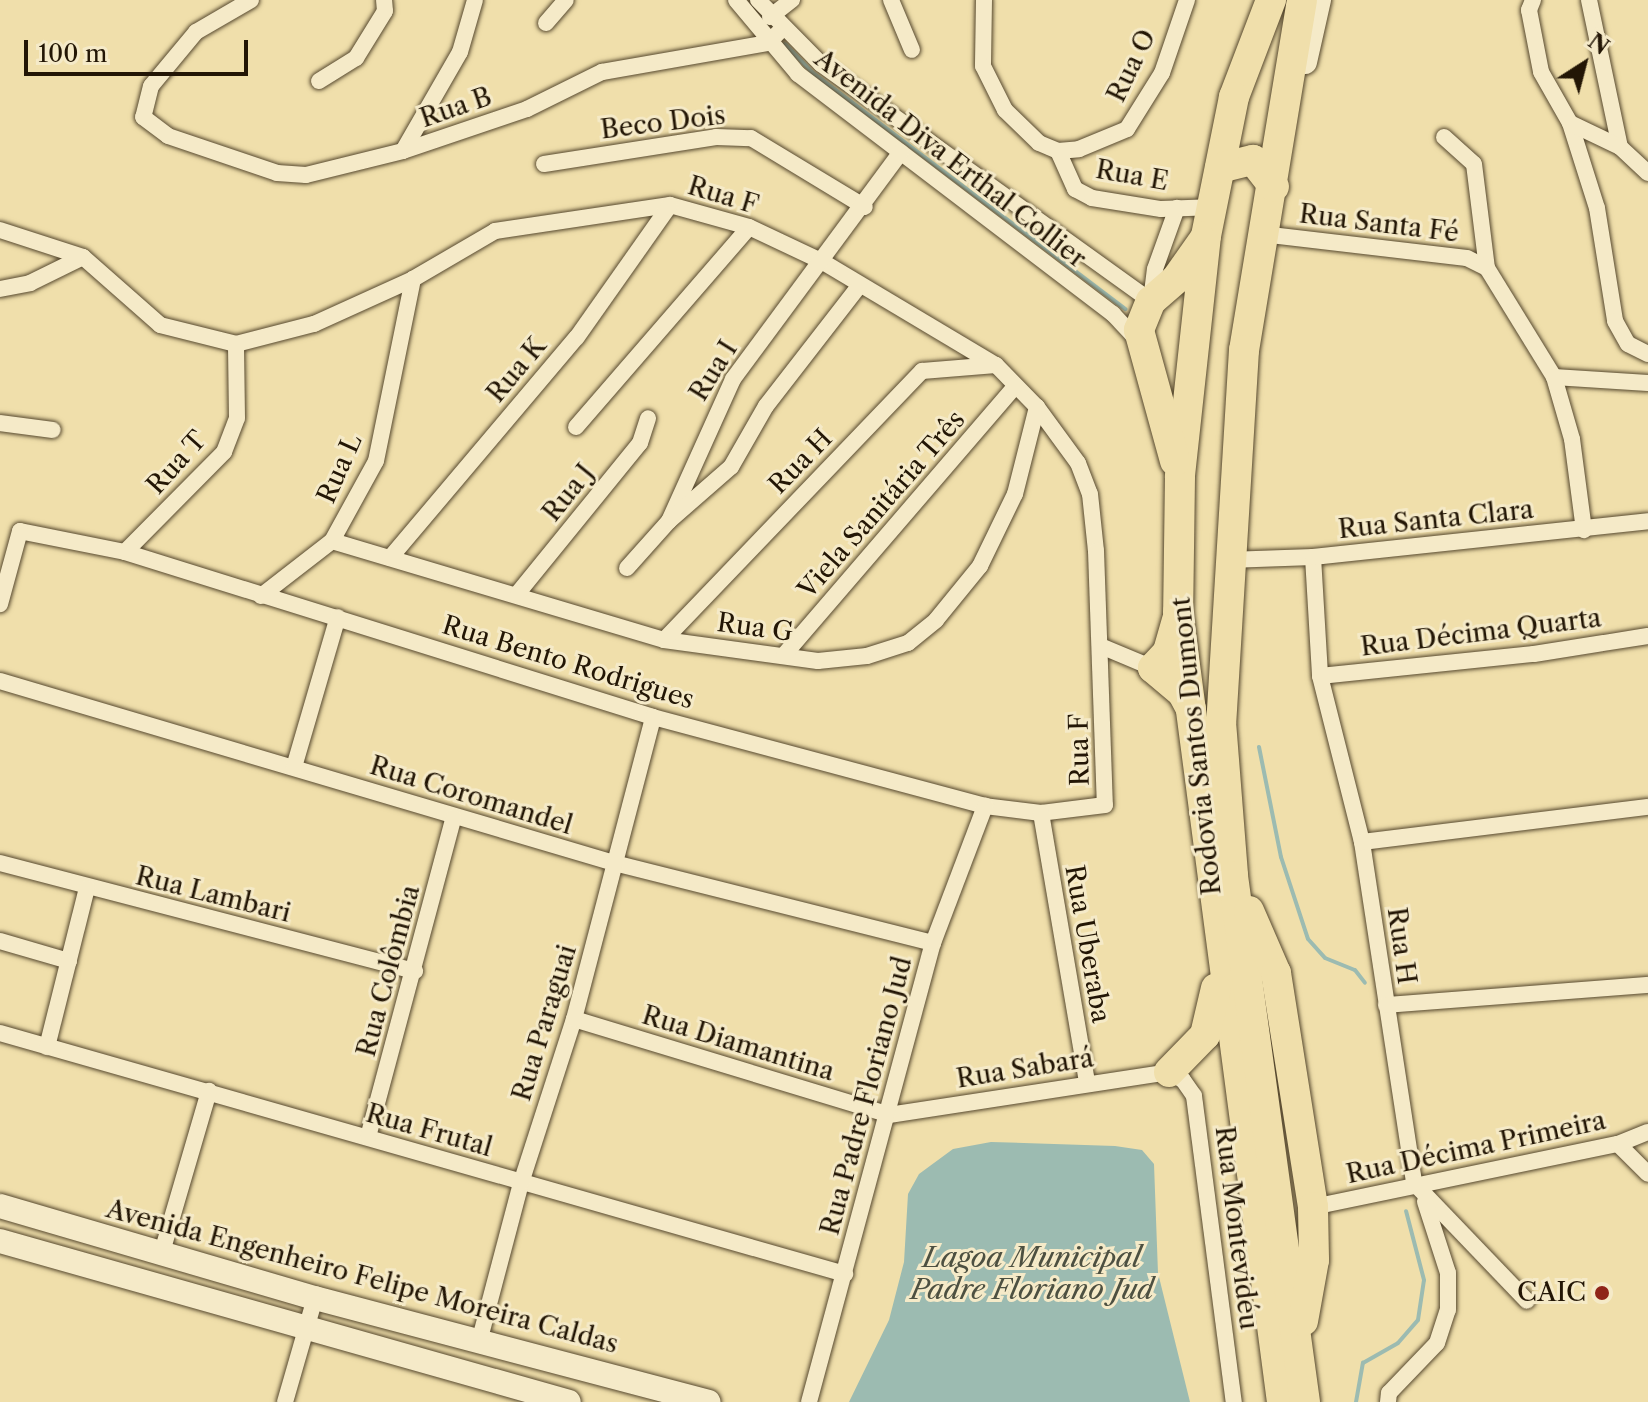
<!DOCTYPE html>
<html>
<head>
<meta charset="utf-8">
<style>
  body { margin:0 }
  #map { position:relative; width:1648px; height:1402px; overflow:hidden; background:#f0dfab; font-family:"Libre Caslon Text",serif }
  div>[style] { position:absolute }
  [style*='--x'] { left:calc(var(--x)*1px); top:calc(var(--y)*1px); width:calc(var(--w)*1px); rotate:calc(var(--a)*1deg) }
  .water>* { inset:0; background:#9cbbb1 }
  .stream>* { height:4px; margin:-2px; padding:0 2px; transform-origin:2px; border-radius:2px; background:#9cbbb1 }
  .roads { filter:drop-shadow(0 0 2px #56482e) drop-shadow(0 0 2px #56482e) }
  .street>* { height:16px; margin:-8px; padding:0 8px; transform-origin:8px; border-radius:8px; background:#f5eac8 }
  .secondary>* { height:24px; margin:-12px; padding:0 12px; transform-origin:12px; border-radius:12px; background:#f5eac8 }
  .highway>* { height:30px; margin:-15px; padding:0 15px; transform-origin:15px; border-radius:15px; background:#f0dfab }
  .dots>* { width:22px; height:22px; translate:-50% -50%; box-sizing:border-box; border:4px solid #f5eac8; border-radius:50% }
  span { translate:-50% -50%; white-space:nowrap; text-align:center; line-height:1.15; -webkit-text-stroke:6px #f5eac8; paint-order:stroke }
  .street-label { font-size:26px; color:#231605 }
  .poi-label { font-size:26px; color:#231605 }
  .right { translate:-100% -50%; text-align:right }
  .water-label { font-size:28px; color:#4d5041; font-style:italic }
  .north { position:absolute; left:1544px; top:24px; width:80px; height:80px; -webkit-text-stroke:6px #f5eac8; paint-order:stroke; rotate:36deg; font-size:22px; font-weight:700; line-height:32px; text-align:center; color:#231605 }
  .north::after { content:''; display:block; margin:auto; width:28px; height:36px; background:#231605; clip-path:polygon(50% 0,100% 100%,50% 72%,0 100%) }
  .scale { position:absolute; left:24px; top:40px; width:224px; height:36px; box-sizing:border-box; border:4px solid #231605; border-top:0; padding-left:10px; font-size:24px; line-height:28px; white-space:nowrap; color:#231605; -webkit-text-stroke:6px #f5eac8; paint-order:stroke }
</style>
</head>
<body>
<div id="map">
  <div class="water">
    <i style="clip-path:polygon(991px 1142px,1115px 1146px,1142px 1150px,1154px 1164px,1158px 1273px,1190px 1402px,849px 1402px,889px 1320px,904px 1262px,908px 1194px,919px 1174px,953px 1149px)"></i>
  </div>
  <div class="stream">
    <i style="--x:785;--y:44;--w:39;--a:46"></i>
    <i style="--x:812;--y:72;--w:393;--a:37.1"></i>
    <i style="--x:1259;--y:747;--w:112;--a:78.7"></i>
    <i style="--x:1281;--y:857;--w:86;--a:71.8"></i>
    <i style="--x:1308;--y:939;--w:25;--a:48"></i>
    <i style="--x:1325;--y:958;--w:32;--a:22"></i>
    <i style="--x:1355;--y:970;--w:16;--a:52"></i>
    <i style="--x:1356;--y:1402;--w:40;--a:-80"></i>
    <i style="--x:1363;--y:1363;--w:40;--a:-29.7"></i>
    <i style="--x:1398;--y:1343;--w:30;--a:-49"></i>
    <i style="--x:1418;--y:1320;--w:40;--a:-81.5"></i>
    <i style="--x:1424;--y:1280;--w:71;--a:-104.6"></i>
  </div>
  <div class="roads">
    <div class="street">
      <i style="--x:251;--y:0;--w:64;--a:149.8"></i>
      <i style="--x:196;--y:32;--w:70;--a:129.8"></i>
      <i style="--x:151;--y:86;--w:32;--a:104"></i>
      <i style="--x:143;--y:117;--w:31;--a:37"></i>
      <i style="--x:168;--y:136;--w:115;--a:18.7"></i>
      <i style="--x:277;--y:173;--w:29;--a:4"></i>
      <i style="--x:306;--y:175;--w:100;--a:-13.9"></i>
      <i style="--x:403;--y:151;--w:131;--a:-18.7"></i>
      <i style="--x:527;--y:109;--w:84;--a:-26.3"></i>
      <i style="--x:602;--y:72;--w:169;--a:-9.9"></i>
      <i style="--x:768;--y:43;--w:20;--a:-45"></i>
      <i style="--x:736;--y:0;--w:97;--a:50"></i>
      <i style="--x:798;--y:74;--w:396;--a:37.3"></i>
      <i style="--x:1113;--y:314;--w:38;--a:47"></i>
      <i style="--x:758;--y:0;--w:90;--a:45.5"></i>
      <i style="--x:821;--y:64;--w:406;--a:35.7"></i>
      <i style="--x:1151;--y:301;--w:32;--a:-83"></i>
      <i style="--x:1155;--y:269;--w:65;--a:-70.2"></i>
      <i style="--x:891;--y:0;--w:54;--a:67.2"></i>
      <i style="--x:984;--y:0;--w:66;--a:90.9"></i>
      <i style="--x:983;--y:66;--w:49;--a:63.4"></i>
      <i style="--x:1005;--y:110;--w:47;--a:44.1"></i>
      <i style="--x:1039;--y:143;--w:21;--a:23"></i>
      <i style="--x:1058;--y:151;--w:42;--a:65.9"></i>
      <i style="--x:1075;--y:189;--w:19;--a:28"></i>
      <i style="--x:1092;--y:198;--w:70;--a:9.1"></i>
      <i style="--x:1161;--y:209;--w:54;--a:-2.1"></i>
      <i style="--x:1533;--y:0;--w:11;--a:112"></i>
      <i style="--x:1529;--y:10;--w:63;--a:79"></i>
      <i style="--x:1541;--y:72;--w:59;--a:60.4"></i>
      <i style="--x:1570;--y:123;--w:89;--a:72.4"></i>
      <i style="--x:1597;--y:208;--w:114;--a:80.9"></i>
      <i style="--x:1615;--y:321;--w:26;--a:61"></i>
      <i style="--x:1628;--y:344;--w:22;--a:27"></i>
      <i style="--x:1589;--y:0;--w:150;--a:78.1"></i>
      <i style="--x:770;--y:17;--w:28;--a:-38"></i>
      <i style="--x:546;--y:23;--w:30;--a:-49"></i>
      <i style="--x:319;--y:81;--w:44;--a:-31.9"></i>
      <i style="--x:356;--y:58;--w:55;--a:-58.3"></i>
      <i style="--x:385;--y:11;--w:11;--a:-95"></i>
      <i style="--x:1570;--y:123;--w:55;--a:25.6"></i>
      <i style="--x:1620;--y:147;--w:38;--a:43"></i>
      <i style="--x:1444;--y:137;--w:40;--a:42"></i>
      <i style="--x:1474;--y:164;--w:105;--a:82.9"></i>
      <i style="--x:1487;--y:268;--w:128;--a:58.4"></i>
      <i style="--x:1554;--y:377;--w:94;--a:3.7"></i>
      <i style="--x:403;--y:151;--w:114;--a:-60.1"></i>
      <i style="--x:460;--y:52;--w:54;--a:-73.9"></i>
      <i style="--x:1058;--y:151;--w:21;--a:-5"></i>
      <i style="--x:1079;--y:149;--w:52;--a:-22.6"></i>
      <i style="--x:1127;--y:129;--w:66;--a:-58"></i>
      <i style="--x:1162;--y:73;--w:77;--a:-71.1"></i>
      <i style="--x:544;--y:164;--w:174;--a:-8.9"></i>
      <i style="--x:716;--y:137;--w:35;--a:2"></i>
      <i style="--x:751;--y:138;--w:133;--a:31.2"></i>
      <i style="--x:0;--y:230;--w:87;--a:18"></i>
      <i style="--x:83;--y:257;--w:103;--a:41.4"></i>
      <i style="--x:160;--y:325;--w:78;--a:14"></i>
      <i style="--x:236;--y:344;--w:81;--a:-14.4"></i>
      <i style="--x:314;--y:324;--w:109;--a:-24.4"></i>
      <i style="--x:413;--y:279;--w:95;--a:-30.3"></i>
      <i style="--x:495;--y:231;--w:177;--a:-8.5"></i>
      <i style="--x:670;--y:205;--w:82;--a:15.6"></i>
      <i style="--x:749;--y:227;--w:82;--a:25.3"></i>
      <i style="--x:823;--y:262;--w:201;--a:30.8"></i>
      <i style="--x:996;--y:365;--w:59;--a:45.7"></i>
      <i style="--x:1037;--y:407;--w:69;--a:53.8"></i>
      <i style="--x:1078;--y:463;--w:33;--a:69"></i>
      <i style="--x:1090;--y:494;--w:57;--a:84"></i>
      <i style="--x:1096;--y:551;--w:254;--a:88"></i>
      <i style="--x:1105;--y:805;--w:64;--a:172.9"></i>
      <i style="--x:1041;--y:813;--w:56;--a:-172.9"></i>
      <i style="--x:985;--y:806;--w:344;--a:-165"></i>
      <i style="--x:653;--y:717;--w:553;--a:-162.65"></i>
      <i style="--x:125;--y:552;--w:107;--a:-168.7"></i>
      <i style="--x:20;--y:531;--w:76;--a:105.3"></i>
      <i style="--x:1262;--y:234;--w:206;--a:6.7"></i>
      <i style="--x:1467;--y:258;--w:22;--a:27"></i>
      <i style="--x:0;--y:289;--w:31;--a:-11"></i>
      <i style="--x:30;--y:283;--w:59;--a:-26.1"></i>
      <i style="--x:1554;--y:377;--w:65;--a:73.8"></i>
      <i style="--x:1572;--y:439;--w:92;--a:82.5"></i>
      <i style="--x:0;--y:423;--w:53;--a:7.5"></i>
      <i style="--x:576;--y:427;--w:264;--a:-49.1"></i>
      <i style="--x:669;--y:521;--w:156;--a:-65.7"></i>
      <i style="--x:733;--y:379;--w:282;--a:-53.5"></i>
      <i style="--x:332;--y:541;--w:346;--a:16.6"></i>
      <i style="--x:664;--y:640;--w:155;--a:7.8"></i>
      <i style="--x:818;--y:661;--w:49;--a:-5.8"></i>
      <i style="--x:867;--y:656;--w:43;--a:-17.6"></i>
      <i style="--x:908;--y:643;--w:36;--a:-39"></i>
      <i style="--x:936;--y:620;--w:70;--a:-50.8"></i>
      <i style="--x:980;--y:566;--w:80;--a:-64.1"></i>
      <i style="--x:1015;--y:494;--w:90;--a:-75.8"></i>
      <i style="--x:125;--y:552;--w:141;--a:-45.3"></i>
      <i style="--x:224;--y:452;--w:36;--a:-69"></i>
      <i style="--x:237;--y:418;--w:74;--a:-90.8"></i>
      <i style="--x:1313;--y:557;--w:119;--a:86.6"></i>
      <i style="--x:1320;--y:676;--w:171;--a:75.8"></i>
      <i style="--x:1362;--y:842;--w:345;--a:81.3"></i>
      <i style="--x:1414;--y:1183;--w:163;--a:46.2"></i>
      <i style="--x:390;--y:558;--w:289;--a:-49.8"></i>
      <i style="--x:577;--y:337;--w:161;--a:-54.8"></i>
      <i style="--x:1228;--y:560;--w:85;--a:-2"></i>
      <i style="--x:1313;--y:557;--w:337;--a:-6.1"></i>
      <i style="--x:627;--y:568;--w:63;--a:-48.2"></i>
      <i style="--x:669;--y:521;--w:82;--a:-41.1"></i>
      <i style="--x:731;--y:467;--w:70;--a:-60.2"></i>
      <i style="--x:766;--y:406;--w:152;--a:-52.2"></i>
      <i style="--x:518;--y:593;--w:193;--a:-50.9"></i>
      <i style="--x:640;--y:443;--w:26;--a:-72"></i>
      <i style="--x:261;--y:596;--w:90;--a:-37.8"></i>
      <i style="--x:332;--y:541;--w:91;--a:-61.2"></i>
      <i style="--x:376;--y:461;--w:186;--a:-78.5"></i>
      <i style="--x:664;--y:640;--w:373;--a:-46.2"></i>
      <i style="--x:922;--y:371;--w:74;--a:-4.6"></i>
      <i style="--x:1103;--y:647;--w:54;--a:22.8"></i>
      <i style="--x:784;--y:655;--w:355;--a:-49.3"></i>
      <i style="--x:1320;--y:676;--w:215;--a:-5.9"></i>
      <i style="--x:1534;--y:654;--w:115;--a:-9"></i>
      <i style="--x:0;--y:681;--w:640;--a:16.51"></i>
      <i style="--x:614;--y:863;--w:329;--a:14.1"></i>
      <i style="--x:294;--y:767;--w:156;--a:-73.7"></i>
      <i style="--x:1041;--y:813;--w:274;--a:80.3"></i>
      <i style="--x:1362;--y:842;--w:288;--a:-7"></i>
      <i style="--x:0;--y:863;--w:429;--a:14.6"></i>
      <i style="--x:0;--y:941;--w:72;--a:16.2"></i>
      <i style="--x:1386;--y:1005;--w:263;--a:-4.4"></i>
      <i style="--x:574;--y:1019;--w:329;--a:16.9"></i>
      <i style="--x:889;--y:1115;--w:283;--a:-8.7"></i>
      <i style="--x:1169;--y:1072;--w:16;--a:30"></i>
      <i style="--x:1183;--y:1080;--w:19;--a:55"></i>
      <i style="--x:1194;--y:1096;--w:309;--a:82.6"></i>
      <i style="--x:0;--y:1033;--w:879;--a:15.92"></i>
      <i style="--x:47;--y:1047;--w:164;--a:-75.9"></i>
      <i style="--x:368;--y:1137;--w:331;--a:-75"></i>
      <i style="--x:1618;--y:1144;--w:42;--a:45"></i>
      <i style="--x:1313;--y:1207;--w:311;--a:-11.7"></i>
      <i style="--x:1618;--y:1144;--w:32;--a:-22"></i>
      <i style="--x:162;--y:1252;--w:168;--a:-73.7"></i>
      <i style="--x:479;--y:1342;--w:164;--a:-75.2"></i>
      <i style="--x:521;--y:1183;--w:172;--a:-72.1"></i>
      <i style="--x:574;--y:1019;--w:312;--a:-75.3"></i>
      <i style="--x:285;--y:1402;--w:108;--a:-73.9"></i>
      <i style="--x:809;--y:1402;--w:475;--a:-74.9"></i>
      <i style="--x:933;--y:943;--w:147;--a:-69.2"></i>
      <i style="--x:1388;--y:1402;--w:9;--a:-84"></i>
      <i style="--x:1389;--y:1393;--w:69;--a:-46.2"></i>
      <i style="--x:1437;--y:1343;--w:35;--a:-72"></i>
      <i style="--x:1448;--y:1310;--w:37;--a:-90"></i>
      <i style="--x:1448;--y:1273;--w:75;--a:-107.9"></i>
    </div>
    <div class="secondary">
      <i style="--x:1305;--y:62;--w:64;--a:-77.3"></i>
      <i style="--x:0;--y:1206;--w:328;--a:16.3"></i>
      <i style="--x:315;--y:1298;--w:407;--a:14.8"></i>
      <i style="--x:0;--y:1241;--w:591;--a:15.8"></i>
    </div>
    <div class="highway">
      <i style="--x:1271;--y:0;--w:104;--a:110.9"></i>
      <i style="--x:1234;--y:97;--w:142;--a:101.4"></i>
      <i style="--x:1206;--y:236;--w:242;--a:96.2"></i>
      <i style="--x:1180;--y:477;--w:135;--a:90.8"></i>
      <i style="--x:1178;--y:612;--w:797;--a:82.5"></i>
      <i style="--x:1302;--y:0;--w:355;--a:99.4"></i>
      <i style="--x:1244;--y:350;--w:373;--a:93.5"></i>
      <i style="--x:1221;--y:722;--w:154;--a:85.5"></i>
      <i style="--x:1233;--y:876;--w:531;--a:82.21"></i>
      <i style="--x:1220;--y:168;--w:34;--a:-14"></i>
      <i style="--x:1253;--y:160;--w:34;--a:52"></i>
      <i style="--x:1175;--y:461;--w:136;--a:-105.4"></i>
      <i style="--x:1139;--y:330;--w:31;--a:-68"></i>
      <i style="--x:1151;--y:301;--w:35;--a:-41"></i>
      <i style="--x:1177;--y:278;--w:45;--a:-54.9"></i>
      <i style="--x:1177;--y:620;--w:33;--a:106"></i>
      <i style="--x:1168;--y:652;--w:22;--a:133"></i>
      <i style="--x:1153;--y:668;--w:38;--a:40"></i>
      <i style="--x:1182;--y:692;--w:19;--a:62"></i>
      <i style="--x:1249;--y:911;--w:68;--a:66.5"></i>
      <i style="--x:1276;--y:973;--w:237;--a:81"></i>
      <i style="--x:1313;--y:1207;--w:53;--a:88.9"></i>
      <i style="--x:1314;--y:1260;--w:62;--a:100.2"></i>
      <i style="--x:1169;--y:1072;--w:52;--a:-45.8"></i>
      <i style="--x:1205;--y:1035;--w:48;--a:-76.8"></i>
    </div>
  </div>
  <div class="dots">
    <i style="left:1602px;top:1293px;background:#8f2418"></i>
  </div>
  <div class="street-label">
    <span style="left:1132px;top:66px;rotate:-64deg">Rua O</span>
    <span style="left:456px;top:108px;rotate:-19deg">Rua B</span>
    <span style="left:663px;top:123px;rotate:-7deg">Beco Dois</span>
    <span style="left:950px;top:159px;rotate:38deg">Avenida Diva Erthal Collier</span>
    <span style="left:1132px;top:176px;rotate:10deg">Rua E</span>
    <span style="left:723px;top:196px;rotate:17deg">Rua F</span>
    <span style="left:1379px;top:224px;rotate:7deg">Rua Santa Fé</span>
    <span style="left:517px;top:370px;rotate:-50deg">Rua K</span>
    <span style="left:714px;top:371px;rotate:-58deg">Rua I</span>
    <span style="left:801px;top:462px;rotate:-46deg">Rua H</span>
    <span style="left:177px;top:463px;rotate:-48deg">Rua T</span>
    <span style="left:340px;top:469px;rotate:-66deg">Rua L</span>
    <span style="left:569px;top:493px;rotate:-51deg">Rua J</span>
    <span style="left:882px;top:505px;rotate:-49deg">Viela Sanitária Três</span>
    <span style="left:1436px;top:520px;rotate:-6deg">Rua Santa Clara</span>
    <span style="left:755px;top:628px;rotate:8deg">Rua G</span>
    <span style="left:1481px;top:633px;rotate:-7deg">Rua Décima Quarta</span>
    <span style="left:568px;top:663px;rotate:17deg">Rua Bento Rodrigues</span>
    <span style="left:1197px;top:746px;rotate:-96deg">Rodovia Santos Dumont</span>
    <span style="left:1080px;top:750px;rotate:-91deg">Rua F</span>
    <span style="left:471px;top:796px;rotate:17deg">Rua Coromandel</span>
    <span style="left:213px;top:895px;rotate:14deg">Rua Lambari</span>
    <span style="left:1087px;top:944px;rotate:80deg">Rua Uberaba</span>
    <span style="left:1401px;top:946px;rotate:82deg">Rua H</span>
    <span style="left:389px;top:971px;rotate:-75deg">Rua Colômbia</span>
    <span style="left:545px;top:1023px;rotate:-73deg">Rua Paraguai</span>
    <span style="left:738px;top:1044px;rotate:17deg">Rua Diamantina</span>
    <span style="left:1025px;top:1069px;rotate:-9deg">Rua Sabará</span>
    <span style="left:867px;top:1096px;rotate:-75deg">Rua Padre Floriano Jud</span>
    <span style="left:429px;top:1131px;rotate:16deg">Rua Frutal</span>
    <span style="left:1476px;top:1148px;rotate:-12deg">Rua Décima Primeira</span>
    <span style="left:1236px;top:1228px;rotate:83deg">Rua Montevidéu</span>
    <span style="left:362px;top:1277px;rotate:15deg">Avenida Engenheiro Felipe Moreira Caldas</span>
  </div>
  <div class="poi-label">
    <span class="right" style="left:1586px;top:1293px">CAIC</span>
  </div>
  <div class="water-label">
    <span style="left:1032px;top:1273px">Lagoa Municipal<br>Padre Floriano Jud</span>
  </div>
  <div class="north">N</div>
  <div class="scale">100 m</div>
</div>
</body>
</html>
